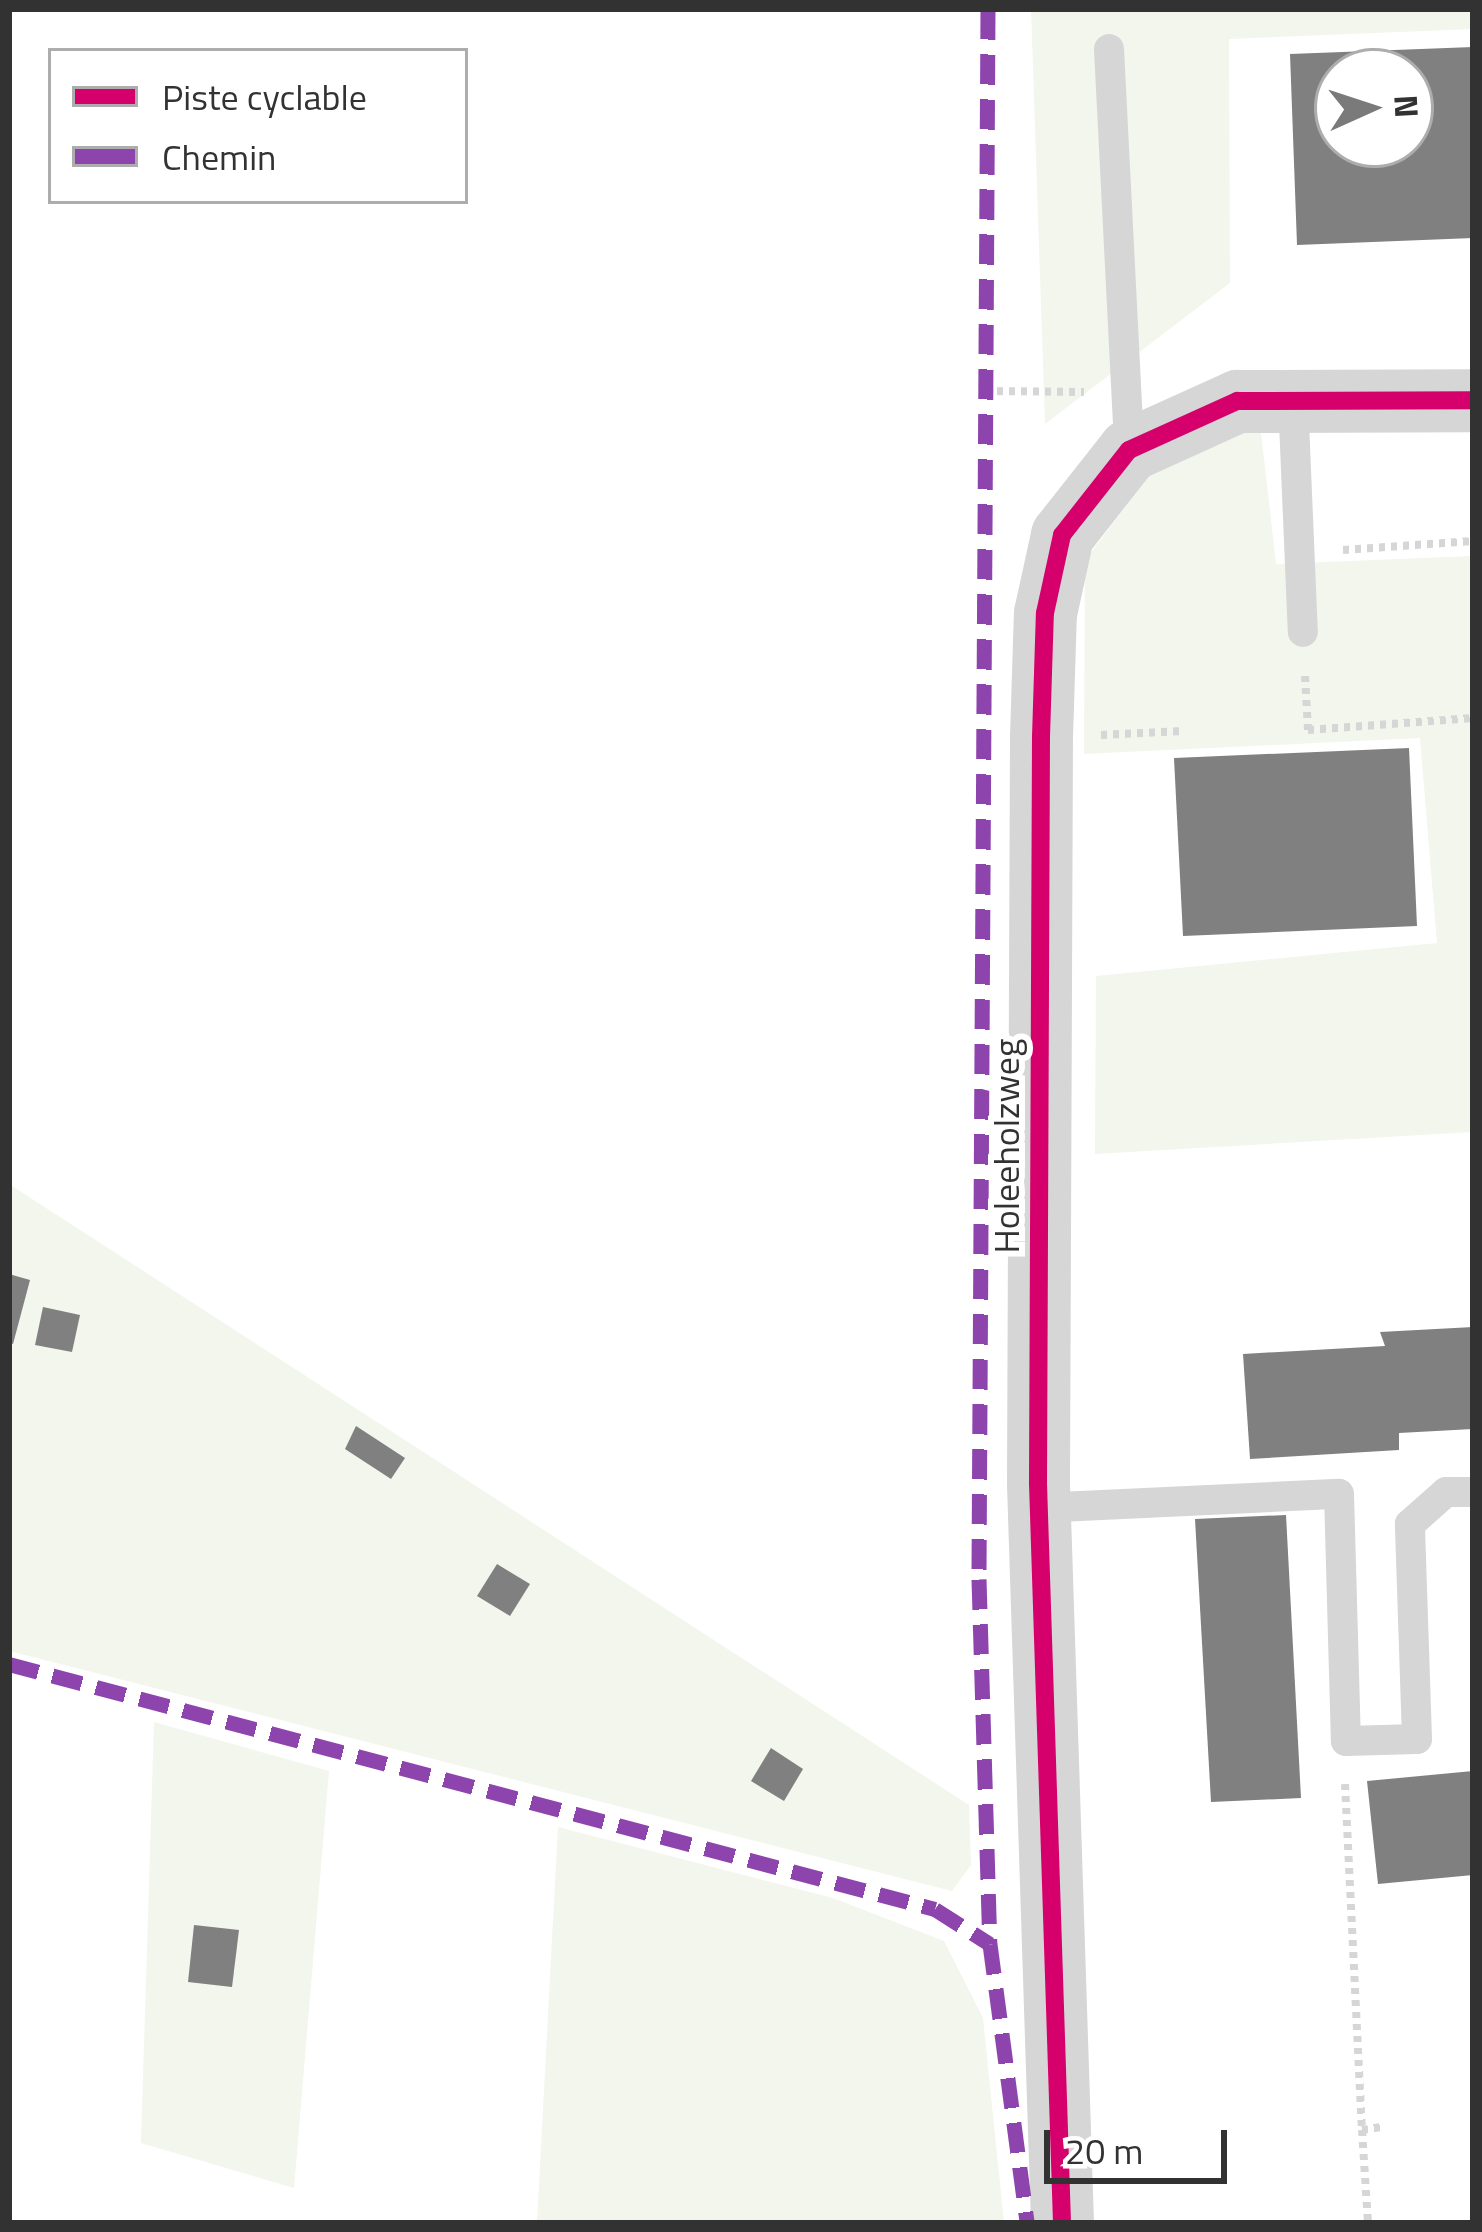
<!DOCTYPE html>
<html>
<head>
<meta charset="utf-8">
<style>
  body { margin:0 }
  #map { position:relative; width:1482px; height:2232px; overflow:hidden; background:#fff; font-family:"Titillium Web",sans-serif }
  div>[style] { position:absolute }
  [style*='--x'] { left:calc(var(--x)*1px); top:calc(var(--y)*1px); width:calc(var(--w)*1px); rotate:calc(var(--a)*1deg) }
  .green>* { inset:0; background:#f2f6ed }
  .building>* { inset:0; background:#808080 }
  .path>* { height:8px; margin-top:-4px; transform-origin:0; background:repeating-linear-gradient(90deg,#d6d6d6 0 6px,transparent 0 12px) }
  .service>* { height:30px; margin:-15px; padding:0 15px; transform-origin:15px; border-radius:15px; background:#d6d6d6 }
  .minor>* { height:63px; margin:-31.5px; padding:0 31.5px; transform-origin:31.5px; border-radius:31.5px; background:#d6d6d6 }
  .quiet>* { height:15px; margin-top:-7.5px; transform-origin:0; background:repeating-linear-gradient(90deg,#8e44ad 0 30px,transparent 0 45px) }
  .cycleway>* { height:18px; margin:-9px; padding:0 9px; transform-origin:9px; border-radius:9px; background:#d6006c }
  span { translate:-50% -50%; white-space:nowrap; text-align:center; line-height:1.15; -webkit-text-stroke:12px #fff; paint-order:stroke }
  .street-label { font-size:36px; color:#323232 }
  .frame { position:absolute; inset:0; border:12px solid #323232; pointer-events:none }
  .legend { position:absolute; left:48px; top:48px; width:420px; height:156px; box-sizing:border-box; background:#fff; border:3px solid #adadad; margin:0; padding:15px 21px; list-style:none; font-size:36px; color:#323232 }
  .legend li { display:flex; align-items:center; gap:24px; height:60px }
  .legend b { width:60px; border:3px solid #adadad }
  .north { position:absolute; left:1314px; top:48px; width:120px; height:120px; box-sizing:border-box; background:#fff; border:3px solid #adadad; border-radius:50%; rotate:87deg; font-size:33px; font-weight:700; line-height:48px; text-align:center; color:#323232 }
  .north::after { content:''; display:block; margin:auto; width:42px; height:54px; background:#7a7a7a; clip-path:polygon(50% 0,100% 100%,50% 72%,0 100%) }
  .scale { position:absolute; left:1044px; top:2130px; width:183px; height:54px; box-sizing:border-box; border:6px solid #323232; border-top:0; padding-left:15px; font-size:36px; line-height:42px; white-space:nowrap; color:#323232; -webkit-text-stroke:9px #fff; paint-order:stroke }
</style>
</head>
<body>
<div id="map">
  <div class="green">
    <i style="clip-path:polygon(1031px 9px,1473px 9px,1473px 29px,1229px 39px,1230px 283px,1045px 424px)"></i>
    <i style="clip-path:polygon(1260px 424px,1276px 564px,1473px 556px,1473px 1132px,1095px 1154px,1096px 976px,1437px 943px,1420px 738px,1084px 754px,1085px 560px,1150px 475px)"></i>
    <i style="clip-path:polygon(9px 1184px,969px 1805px,971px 1865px,952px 1891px,9px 1651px)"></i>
    <i style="clip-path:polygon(154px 1722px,329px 1771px,294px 2188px,141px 2143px)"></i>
    <i style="clip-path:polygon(558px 1827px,833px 1898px,944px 1941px,983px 2018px,1004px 2223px,537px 2223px)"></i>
  </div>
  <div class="building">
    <i style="clip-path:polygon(evenodd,1473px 47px,1473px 238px,1297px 245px,1290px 54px,1473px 47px,1338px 72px,1410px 72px,1410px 144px,1338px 144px,1338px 72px)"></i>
    <i style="clip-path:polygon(1409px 748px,1417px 926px,1183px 936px,1174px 758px)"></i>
    <i style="clip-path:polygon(9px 1274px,30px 1280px,13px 1344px,9px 1343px)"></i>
    <i style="clip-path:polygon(43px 1307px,80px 1315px,72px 1352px,35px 1345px)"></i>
    <i style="clip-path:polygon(1473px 1327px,1473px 1429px,1399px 1433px,1399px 1450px,1250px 1459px,1243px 1354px,1385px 1346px,1380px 1332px)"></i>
    <i style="clip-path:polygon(356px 1426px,405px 1458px,391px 1479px,345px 1449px)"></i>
    <i style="clip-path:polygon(1286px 1515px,1301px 1798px,1211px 1802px,1195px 1519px)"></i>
    <i style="clip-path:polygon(497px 1564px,530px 1584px,510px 1616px,477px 1596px)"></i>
    <i style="clip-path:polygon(771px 1748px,803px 1769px,784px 1801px,751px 1781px)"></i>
    <i style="clip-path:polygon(1473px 1771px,1473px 1875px,1378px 1884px,1367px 1781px)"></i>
    <i style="clip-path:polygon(194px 1925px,239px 1930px,232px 1987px,188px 1982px)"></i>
  </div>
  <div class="path">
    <i style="--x:985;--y:391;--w:99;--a:0.6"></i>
    <i style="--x:1343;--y:550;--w:130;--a:-4"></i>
    <i style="--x:1305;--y:676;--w:54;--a:86.8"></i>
    <i style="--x:1308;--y:730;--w:165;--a:-4.2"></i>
    <i style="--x:1101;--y:735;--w:82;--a:-2.8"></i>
    <i style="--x:1345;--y:1784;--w:346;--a:87.2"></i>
    <i style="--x:1362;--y:2130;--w:19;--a:-9"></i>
    <i style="--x:1362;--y:2130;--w:93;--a:86.3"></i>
  </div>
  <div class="service">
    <i style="--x:1109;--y:49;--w:401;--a:87.1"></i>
    <i style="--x:1293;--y:398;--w:234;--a:87.6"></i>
    <i style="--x:1038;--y:1508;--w:301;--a:-2.7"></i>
    <i style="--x:1339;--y:1494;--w:247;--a:88.4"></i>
    <i style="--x:1346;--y:1741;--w:71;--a:-1.6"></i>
    <i style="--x:1417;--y:1739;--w:215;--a:-91.9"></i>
    <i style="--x:1410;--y:1524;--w:48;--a:-41.6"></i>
    <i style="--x:1446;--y:1492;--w:27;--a:0"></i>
  </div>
  <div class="minor">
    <i style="--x:1062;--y:2223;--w:741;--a:-91.86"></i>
    <i style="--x:1038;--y:1482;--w:745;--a:-89.77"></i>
    <i style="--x:1041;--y:737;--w:124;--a:-88.2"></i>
    <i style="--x:1045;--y:613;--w:80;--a:-77.7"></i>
    <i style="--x:1062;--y:535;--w:108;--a:-51.8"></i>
    <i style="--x:1129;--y:450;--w:119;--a:-24.4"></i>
    <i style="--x:1237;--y:401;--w:236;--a:-0.2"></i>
  </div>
  <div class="quiet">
    <i style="--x:988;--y:9;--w:1570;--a:90.33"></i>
    <i style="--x:979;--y:1579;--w:365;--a:88.3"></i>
    <i style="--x:990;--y:1944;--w:281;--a:82.4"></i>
    <i style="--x:9;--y:1664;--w:958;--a:14.82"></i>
    <i style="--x:935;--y:1909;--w:65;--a:32.5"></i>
  </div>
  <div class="cycleway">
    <i style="--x:1062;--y:2223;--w:741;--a:-91.86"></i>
    <i style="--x:1038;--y:1482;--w:745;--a:-89.77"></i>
    <i style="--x:1041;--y:737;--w:124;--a:-88.2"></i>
    <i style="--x:1045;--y:613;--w:80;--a:-77.7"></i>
    <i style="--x:1062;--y:535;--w:108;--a:-51.8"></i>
    <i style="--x:1129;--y:450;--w:119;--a:-24.4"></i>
    <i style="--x:1237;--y:401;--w:236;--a:-0.2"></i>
  </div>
  <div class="street-label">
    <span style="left:1006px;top:1146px;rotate:-90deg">Holeeholzweg</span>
  </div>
  <div class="frame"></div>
  <ul class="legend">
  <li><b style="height:15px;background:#d6006c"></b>Piste cyclable</li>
  <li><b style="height:15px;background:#8e44ad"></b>Chemin</li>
  </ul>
  <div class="north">N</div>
  <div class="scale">20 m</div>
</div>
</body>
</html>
